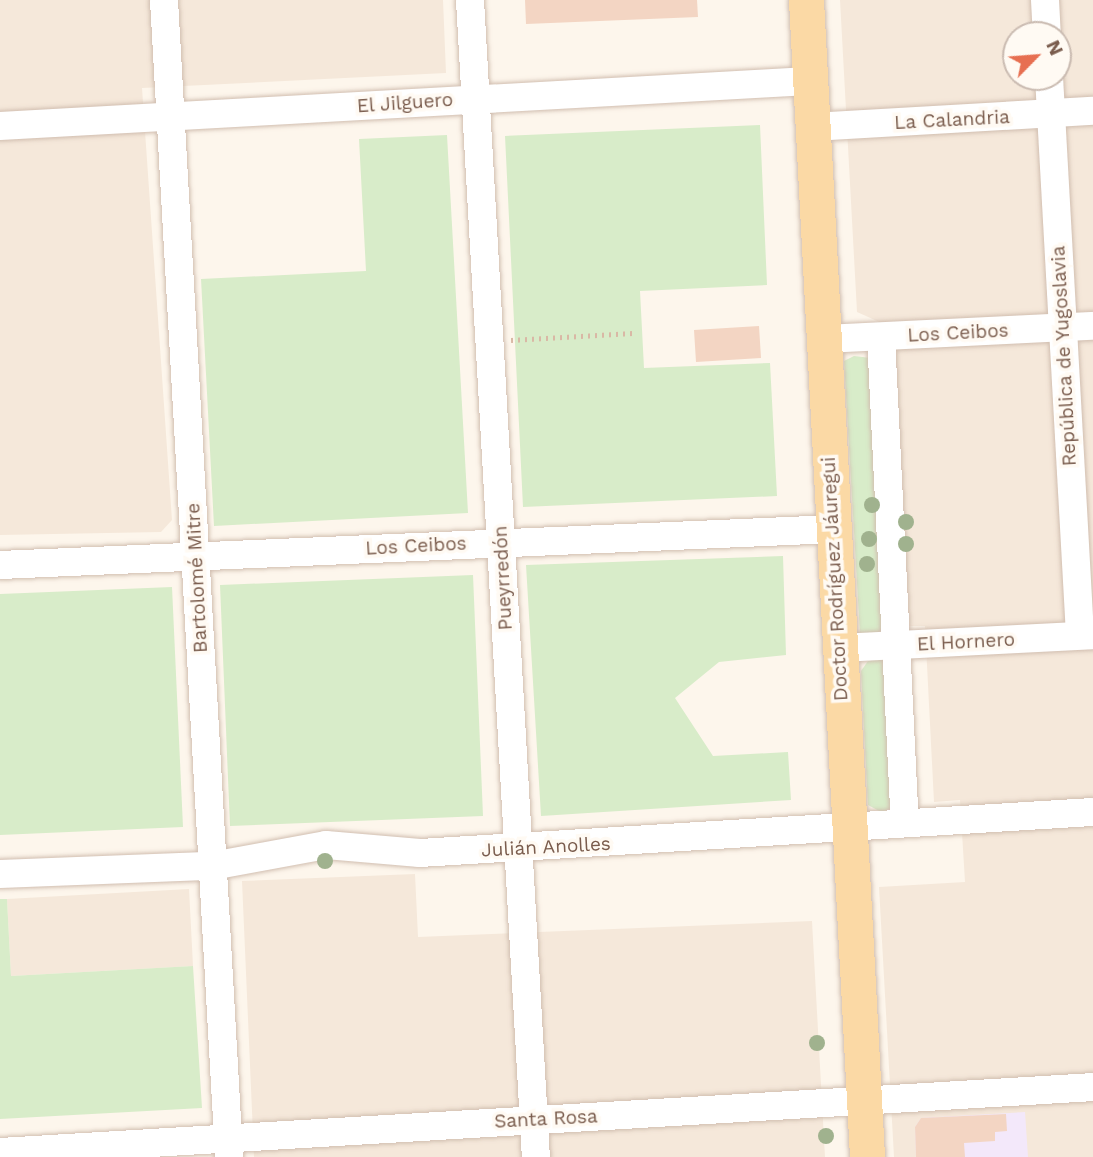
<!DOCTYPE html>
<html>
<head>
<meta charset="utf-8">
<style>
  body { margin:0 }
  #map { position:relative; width:1093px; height:1157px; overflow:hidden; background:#fdf6ec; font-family:"Work Sans",sans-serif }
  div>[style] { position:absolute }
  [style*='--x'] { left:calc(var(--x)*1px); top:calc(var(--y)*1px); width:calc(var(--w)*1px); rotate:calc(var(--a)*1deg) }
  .residential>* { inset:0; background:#f5e8da }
  .education>* { inset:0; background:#f3e8fa }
  .green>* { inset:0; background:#d8ecc9 }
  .building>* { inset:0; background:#f3d5c3 }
  .path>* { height:4.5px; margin-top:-2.25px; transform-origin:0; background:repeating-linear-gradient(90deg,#d9b8a5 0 2px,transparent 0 7px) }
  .roads { filter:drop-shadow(0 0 2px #d1beb0) drop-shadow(0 0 2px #d1beb0) }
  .minor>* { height:28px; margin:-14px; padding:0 14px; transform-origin:14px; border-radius:14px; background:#fff }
  .major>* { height:35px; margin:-17.5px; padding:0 17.5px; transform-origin:17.5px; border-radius:17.5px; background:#fbd9a5 }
  .trees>* { width:16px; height:16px; margin:-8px; border-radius:50%; background:#a0b28e }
  span { translate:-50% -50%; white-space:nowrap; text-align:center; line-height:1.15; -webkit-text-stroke:7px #fffaf3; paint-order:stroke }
  .street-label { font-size:19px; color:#7a5c4d }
  .north { position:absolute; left:1002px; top:21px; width:70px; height:70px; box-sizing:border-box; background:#fffaf3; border:2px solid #cabbb1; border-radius:50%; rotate:65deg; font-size:19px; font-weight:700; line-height:28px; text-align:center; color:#7a5c4d }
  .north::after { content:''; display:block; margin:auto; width:24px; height:32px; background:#e76f51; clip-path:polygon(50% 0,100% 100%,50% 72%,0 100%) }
</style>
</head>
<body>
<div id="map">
  <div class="residential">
    <i style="clip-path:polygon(0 0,443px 0,446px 73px,142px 88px,172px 520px,161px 532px,0 535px)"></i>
    <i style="clip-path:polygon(evenodd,840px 0,1093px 0,1093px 1157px,894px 1157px,879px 887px,965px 882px,960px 800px,934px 802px,925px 626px,907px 626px,886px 325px,857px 312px,840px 0,1016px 35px,1058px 35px,1058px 77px,1016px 77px,1016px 35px)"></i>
    <i style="clip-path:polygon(415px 874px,418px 937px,812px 921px,825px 1157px,254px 1157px,242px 881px)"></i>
    <i style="clip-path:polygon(189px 889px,193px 966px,11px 976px,7px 899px)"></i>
  </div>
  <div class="education">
    <i style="clip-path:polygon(1025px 1112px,1028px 1157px,916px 1157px,915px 1127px,921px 1118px)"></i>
  </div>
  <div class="green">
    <i style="clip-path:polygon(760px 125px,767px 285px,640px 291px,644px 368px,770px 363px,777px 496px,523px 507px,505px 136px)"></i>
    <i style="clip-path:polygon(447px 135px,468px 513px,214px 526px,201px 279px,366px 271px,359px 139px)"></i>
    <i style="clip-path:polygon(854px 356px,871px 358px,884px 633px,860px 634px,844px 361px)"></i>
    <i style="clip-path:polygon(783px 556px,786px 655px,719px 662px,675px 698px,713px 756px,788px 752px,791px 800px,541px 816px,526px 565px)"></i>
    <i style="clip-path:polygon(473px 575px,483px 816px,230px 826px,220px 585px)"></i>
    <i style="clip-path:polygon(172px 587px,183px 827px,0 835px,0 594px)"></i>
    <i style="clip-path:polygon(883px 657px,895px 807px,881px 812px,868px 805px,861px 671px,868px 661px)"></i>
    <i style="clip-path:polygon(0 899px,7px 899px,11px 976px,193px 966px,202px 1108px,0 1119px)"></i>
  </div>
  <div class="building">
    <i style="clip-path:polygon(525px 0,697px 0,698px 17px,526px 24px)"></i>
    <i style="clip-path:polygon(759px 326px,761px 358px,696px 362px,694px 330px)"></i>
    <i style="clip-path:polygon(1006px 1114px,1007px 1131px,995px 1132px,995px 1141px,964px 1143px,965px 1157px,916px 1157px,915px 1127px,921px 1118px)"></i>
  </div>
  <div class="path">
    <i style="--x:511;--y:340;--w:122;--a:-3.3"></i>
  </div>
  <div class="roads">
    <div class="minor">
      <i style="--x:164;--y:0;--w:1159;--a:86.78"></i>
      <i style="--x:470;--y:0;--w:1159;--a:86.74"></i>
      <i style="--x:1045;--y:0;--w:35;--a:87"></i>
      <i style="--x:1049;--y:77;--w:559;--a:86.82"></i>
      <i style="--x:0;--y:126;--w:810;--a:-3.18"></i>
      <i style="--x:812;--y:127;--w:281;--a:-3.3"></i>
      <i style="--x:881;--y:337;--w:487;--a:87.2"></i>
      <i style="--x:823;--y:339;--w:270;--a:-2.8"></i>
      <i style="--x:0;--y:565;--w:834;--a:-2.47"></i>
      <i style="--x:839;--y:648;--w:254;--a:-2.9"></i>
      <i style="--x:0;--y:874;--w:212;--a:-2.2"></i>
      <i style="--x:212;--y:866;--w:116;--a:-10.4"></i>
      <i style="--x:326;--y:845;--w:94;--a:4.9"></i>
      <i style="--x:420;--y:853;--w:674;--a:-3.49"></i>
      <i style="--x:0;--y:1152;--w:1095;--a:-3.4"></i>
    </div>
    <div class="major">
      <i style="--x:806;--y:0;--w:1159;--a:86.98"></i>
    </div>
  </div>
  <div class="trees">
    <i style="left:872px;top:505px"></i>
    <i style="left:906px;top:522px"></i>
    <i style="left:869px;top:539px"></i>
    <i style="left:906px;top:544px"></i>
    <i style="left:867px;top:564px"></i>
    <i style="left:325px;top:861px"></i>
    <i style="left:817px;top:1043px"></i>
    <i style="left:826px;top:1136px"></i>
  </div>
  <div class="street-label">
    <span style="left:405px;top:103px;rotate:-4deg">El Jilguero</span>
    <span style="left:952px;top:120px;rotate:-3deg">La Calandria</span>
    <span style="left:958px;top:333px;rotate:-3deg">Los Ceibos</span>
    <span style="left:1064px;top:356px;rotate:-93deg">República de Yugoslavia</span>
    <span style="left:416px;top:546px;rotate:-3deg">Los Ceibos</span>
    <span style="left:197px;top:578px;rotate:-93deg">Bartolomé Mitre</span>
    <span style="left:503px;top:578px;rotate:-93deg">Pueyrredón</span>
    <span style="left:835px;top:579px;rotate:-93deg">Doctor Rodríguez Jáuregui</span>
    <span style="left:966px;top:642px;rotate:-3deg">El Hornero</span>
    <span style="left:546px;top:847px;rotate:-3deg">Julián Anolles</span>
    <span style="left:546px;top:1119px;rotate:-3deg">Santa Rosa</span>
  </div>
  <div class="north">N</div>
</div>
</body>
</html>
